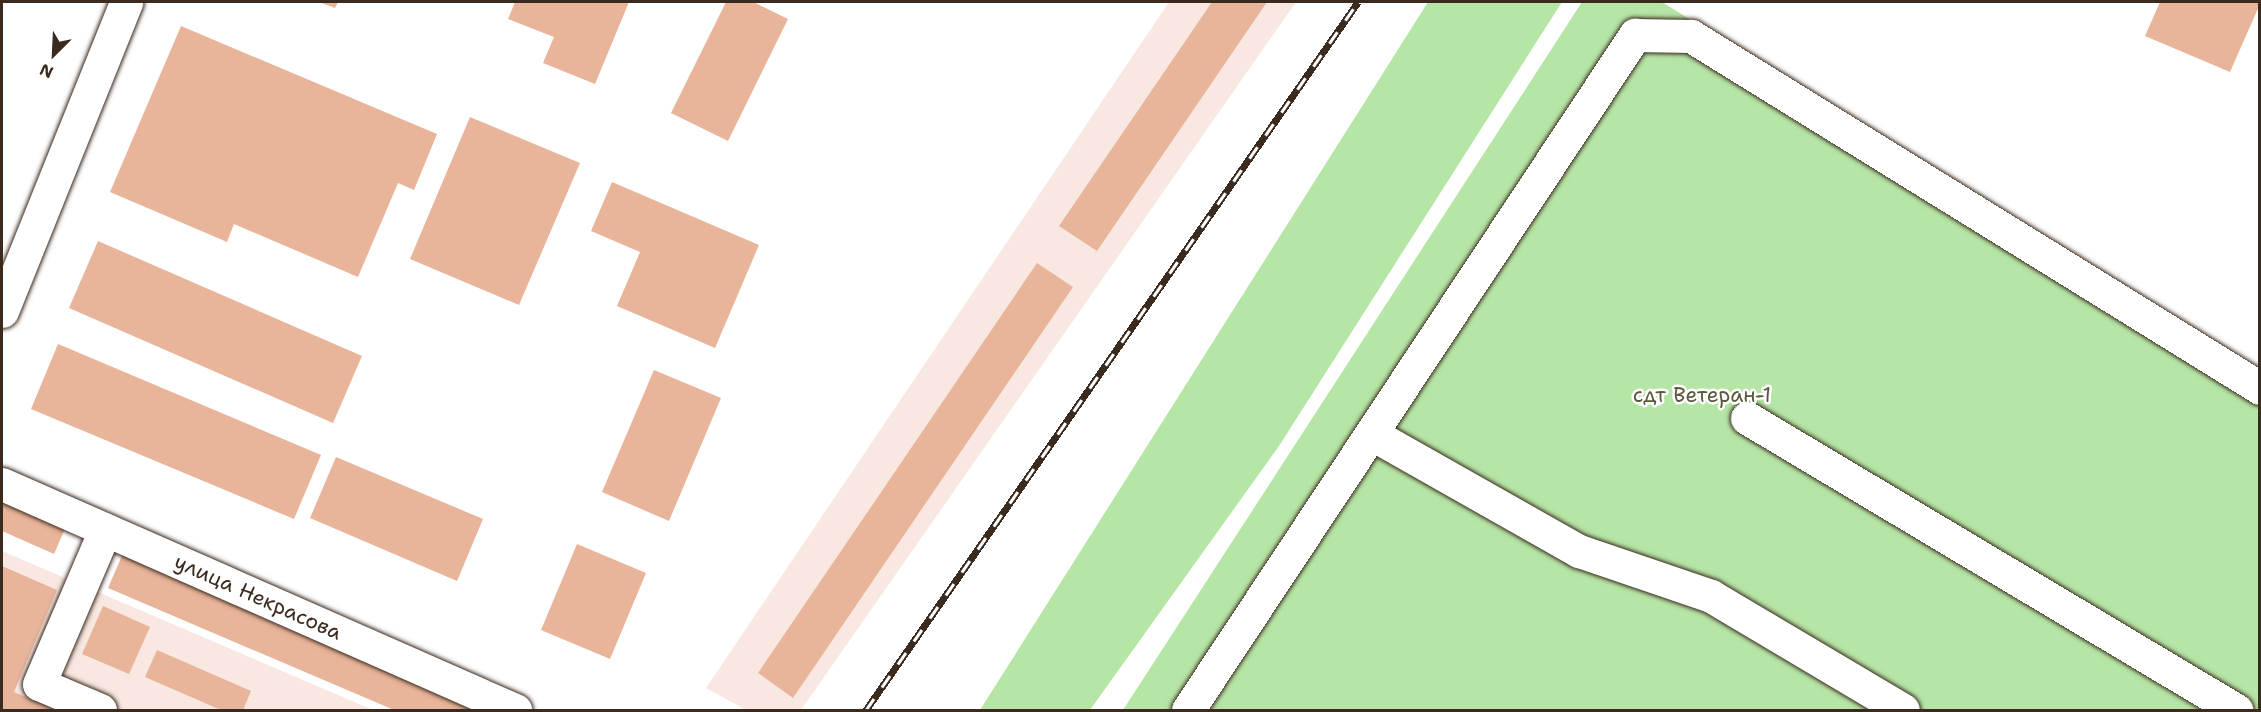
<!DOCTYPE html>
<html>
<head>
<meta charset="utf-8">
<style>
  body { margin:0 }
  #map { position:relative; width:2261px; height:712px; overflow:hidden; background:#fff; font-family:"Shantell Sans",sans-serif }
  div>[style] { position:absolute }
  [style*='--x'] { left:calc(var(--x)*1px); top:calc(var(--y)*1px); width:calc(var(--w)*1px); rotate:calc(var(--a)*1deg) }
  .built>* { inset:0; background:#f8e8e1 }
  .green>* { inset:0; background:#b6e6a6 }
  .building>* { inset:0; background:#e8b49a }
  .roads { filter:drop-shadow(0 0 2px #3b2a1e) drop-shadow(0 0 2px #3b2a1e) }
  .minor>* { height:33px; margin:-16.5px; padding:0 16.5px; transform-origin:16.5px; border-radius:16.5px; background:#fff }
  .rail>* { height:7px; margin-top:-3.5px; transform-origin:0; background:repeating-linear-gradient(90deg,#fff 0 14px,#3b2a1e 0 28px); box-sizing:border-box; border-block:2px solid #3b2a1e }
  span { translate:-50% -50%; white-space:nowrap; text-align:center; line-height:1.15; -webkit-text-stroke:5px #fff; paint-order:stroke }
  .park-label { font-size:21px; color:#5a5940 }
  .street-label { font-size:21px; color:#3b2a1e }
  .frame { position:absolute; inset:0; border:3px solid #3b2a1e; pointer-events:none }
  .north { position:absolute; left:24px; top:24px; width:60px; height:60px; -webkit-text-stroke:4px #fff; paint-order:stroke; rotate:204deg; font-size:16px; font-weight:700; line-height:24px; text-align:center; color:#3b2a1e }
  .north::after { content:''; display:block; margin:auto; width:21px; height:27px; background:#3b2a1e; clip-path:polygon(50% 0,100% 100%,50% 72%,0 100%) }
</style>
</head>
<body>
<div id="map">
  <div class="built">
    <i style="clip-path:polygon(1169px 2px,1296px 2px,801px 710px,746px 710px,706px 688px)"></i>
    <i style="clip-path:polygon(2px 551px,373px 710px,2px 710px)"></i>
  </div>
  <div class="green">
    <i style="clip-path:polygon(1428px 2px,1562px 2px,1279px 446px,1090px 710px,980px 710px)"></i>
    <i style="clip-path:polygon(1582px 2px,1662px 2px,2259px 372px,2259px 710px,1123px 710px)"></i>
  </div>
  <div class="building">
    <i style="clip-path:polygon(319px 2px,338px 2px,335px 8px)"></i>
    <i style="clip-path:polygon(515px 2px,629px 2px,595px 84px,543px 63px,554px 37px,508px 19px)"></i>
    <i style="clip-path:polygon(726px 2px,753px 2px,788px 19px,728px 141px,671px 113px)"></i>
    <i style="clip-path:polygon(1212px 2px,1267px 2px,1097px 251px,1059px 226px)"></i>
    <i style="clip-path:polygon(2160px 2px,2260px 2px,2260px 4px,2230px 72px,2145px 36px)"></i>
    <i style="clip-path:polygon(181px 26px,437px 134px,414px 190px,398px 183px,358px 277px,234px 224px,227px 242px,110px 192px)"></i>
    <i style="clip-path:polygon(470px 117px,580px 163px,519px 305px,410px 259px)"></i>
    <i style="clip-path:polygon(612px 182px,759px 245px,715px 348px,617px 306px,640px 252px,591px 231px)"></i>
    <i style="clip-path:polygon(98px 241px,362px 356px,333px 423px,69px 308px)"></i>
    <i style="clip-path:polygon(1037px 263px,1073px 287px,793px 698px,758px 673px)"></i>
    <i style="clip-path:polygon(58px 344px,321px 455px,294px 519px,31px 409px)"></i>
    <i style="clip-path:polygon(654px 370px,721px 398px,669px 521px,602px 492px)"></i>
    <i style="clip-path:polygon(336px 457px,483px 519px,457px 581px,310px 518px)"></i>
    <i style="clip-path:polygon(2px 496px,67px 524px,54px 554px,2px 531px)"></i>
    <i style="clip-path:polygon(577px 544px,646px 573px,610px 659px,541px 630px)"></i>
    <i style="clip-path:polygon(124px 551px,496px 710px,394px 710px,108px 588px)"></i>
    <i style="clip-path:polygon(2px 566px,57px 590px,14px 692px,57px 710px,2px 710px)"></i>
    <i style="clip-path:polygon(103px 606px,150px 627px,129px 674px,82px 654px)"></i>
    <i style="clip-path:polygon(157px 650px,251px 691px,243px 710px,221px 710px,145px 677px)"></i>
  </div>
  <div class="roads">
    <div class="minor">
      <i style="--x:2;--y:311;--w:333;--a:-68.1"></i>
      <i style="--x:1747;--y:418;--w:570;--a:30.84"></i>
      <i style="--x:1372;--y:434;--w:238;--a:29.5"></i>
      <i style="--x:1579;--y:551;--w:139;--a:18.8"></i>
      <i style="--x:1711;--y:596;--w:223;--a:30.7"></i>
      <i style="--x:2;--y:484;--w:561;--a:23.78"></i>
      <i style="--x:100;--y:710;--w:66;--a:-156.9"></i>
      <i style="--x:39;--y:684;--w:168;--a:-66.8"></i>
      <i style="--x:1188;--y:710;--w:810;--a:-56.49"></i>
      <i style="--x:1635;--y:35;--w:56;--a:1"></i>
      <i style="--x:1691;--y:36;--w:669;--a:31.74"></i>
    </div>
  </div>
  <div class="rail">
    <i style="--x:866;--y:710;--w:862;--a:-55.2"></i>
  </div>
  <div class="park-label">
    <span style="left:1702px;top:395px">сдт Ветеран-1</span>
  </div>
  <div class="street-label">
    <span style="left:258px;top:597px;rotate:24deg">улица Некрасова</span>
  </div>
  <div class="frame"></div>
  <div class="north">N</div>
</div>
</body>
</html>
